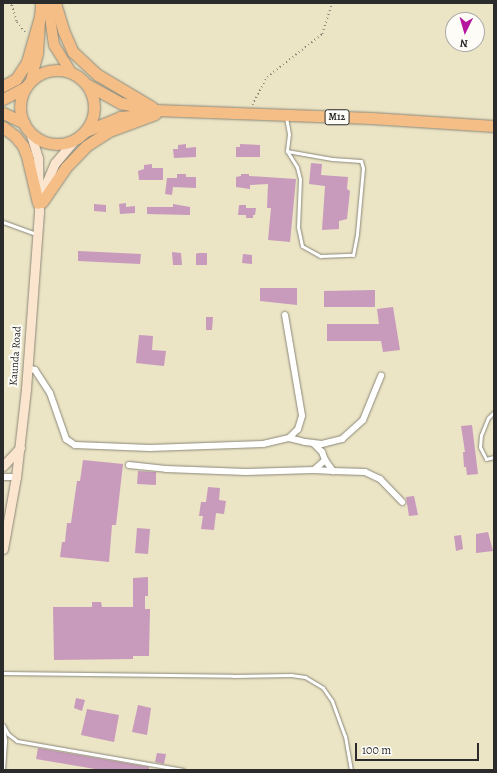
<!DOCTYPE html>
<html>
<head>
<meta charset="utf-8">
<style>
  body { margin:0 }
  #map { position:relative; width:497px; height:773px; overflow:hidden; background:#ebe4c5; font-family:Alegreya,serif }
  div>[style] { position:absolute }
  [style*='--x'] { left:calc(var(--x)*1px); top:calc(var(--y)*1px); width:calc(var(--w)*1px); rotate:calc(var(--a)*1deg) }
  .building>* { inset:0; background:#c89abc }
  .path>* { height:1.5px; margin-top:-0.75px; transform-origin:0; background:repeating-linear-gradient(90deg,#8b8878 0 1px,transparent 0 4px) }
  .roads { filter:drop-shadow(0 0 1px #8b8878) drop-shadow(0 0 1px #8b8878) }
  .service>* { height:3px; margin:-1.5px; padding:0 1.5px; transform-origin:1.5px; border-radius:1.5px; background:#fff }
  .minor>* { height:6px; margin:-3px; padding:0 3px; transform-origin:3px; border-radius:3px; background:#fff }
  .secondary>* { height:9px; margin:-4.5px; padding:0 4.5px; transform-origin:4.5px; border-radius:4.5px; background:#fbe5cf }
  .primary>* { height:10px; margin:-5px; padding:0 5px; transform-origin:5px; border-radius:5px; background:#f6be87 }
  .trunk>* { height:11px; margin:-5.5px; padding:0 5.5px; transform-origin:5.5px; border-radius:5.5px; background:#f6be87 }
  .trunk>.ring { margin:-5.5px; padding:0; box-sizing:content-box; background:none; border:11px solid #f6be87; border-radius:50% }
  span { translate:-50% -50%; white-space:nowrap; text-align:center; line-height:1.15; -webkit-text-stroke:4px #fdfcf7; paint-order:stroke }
  .shield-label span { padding:1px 3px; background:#fdfcf7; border:1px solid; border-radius:3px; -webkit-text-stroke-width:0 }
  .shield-label { font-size:10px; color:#2b2b2b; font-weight:700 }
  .street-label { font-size:11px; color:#2b2b2b }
  .frame { position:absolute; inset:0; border:4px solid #2b2b2b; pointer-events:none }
  .north { position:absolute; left:445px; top:12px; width:40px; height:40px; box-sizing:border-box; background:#fdfcf7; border:1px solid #a9a8a5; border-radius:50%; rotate:185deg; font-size:11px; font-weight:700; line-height:16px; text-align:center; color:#2b2b2b }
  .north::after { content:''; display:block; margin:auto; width:14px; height:18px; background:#b5179e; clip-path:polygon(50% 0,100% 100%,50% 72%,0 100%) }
  .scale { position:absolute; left:355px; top:743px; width:124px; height:18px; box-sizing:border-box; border:2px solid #2b2b2b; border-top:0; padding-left:5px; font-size:12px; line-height:14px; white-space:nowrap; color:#2b2b2b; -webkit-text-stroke:3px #fdfcf7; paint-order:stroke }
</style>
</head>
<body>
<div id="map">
  <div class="building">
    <i style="clip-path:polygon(186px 144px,186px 148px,196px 147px,196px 157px,174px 158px,173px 149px,178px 149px,178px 145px)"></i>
    <i style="clip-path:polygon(240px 144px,260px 145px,260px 157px,236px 157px,236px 147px,240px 147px)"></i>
    <i style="clip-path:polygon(311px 163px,322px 164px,321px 175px,348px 177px,347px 189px,350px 191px,347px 219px,339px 221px,339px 229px,322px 230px,325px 186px,309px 184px)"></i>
    <i style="clip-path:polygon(152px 164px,152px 168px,163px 168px,163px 180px,139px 180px,138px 171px,144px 169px,144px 165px)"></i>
    <i style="clip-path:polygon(177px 174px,186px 174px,186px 177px,196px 177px,196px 188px,173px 187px,172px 195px,165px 194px,167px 178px,177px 178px)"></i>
    <i style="clip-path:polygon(241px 174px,249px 174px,249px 176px,296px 179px,290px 242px,268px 240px,271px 208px,267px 208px,268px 184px,250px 185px,250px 189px,236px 187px,236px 177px,241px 176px)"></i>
    <i style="clip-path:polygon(126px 203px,126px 207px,135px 206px,135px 213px,120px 214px,119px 204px)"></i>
    <i style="clip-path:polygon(94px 204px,106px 205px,106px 212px,94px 211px)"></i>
    <i style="clip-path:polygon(173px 204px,190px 207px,190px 215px,147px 214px,147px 207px,173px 207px)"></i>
    <i style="clip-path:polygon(239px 205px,246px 205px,246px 208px,256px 208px,255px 215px,253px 215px,253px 218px,246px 218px,246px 215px,238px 215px)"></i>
    <i style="clip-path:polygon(78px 251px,141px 254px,140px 264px,78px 261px)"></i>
    <i style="clip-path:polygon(172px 252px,181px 253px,182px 265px,173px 265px)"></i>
    <i style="clip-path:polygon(198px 253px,207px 253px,207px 265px,196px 265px,196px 254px)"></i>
    <i style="clip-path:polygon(243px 254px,252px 255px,252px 264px,242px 263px)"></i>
    <i style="clip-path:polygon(260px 288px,297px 288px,297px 305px,260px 301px)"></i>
    <i style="clip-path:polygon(375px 290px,375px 307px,324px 307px,324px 291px)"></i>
    <i style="clip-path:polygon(393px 307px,400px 350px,383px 352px,381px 341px,327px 341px,327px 324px,379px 324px,377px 309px)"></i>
    <i style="clip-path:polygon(206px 317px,213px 317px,212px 330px,206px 330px)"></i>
    <i style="clip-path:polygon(139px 335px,153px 336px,152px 350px,166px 351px,164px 366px,136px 363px)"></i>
    <i style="clip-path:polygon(472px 425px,478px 474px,467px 475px,466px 467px,464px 467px,463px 452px,465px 452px,461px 426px)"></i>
    <i style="clip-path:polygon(83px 460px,123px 464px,116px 525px,112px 525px,109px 562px,60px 557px,62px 542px,65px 542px,67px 523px,71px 523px,77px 481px,80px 481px)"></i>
    <i style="clip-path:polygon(138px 471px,156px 472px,156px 485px,137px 484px)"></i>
    <i style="clip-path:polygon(208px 487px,220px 488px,219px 500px,226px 501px,224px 514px,216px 513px,214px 530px,201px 529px,203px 516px,199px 516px,201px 502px,206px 502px)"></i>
    <i style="clip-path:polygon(414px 496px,418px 515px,409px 516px,406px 497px)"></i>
    <i style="clip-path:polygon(137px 528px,150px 529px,148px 554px,135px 553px)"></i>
    <i style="clip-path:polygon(488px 532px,493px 551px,476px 553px,476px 534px)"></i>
    <i style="clip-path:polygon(461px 535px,463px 549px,456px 551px,454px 536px)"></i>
    <i style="clip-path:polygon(148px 577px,148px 596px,145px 596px,145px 609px,150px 609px,149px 656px,133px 656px,133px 659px,54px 660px,53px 607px,92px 607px,92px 602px,101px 602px,102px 607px,133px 607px,133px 578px)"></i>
    <i style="clip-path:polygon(76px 698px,85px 700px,82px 711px,74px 708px)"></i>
    <i style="clip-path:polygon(138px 705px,151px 708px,147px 735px,132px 732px)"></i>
    <i style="clip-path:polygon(87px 709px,119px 715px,114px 742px,81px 735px)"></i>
    <i style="clip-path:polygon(38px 748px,149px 767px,149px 770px,101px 770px,36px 759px)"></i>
    <i style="clip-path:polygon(157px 753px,166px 754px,164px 764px,155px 762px)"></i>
  </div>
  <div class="path">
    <i style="--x:7;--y:3;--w:5;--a:22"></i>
    <i style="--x:12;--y:5;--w:18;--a:74"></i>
    <i style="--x:17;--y:22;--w:13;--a:51"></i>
    <i style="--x:252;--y:105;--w:32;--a:-62"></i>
    <i style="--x:267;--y:77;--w:70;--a:-38"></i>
    <i style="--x:322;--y:34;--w:33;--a:-72"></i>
  </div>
  <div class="roads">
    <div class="service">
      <i style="--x:286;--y:117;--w:17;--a:80"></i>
      <i style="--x:289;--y:134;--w:17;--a:97"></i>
      <i style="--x:287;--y:151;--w:19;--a:58"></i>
      <i style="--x:297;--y:167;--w:12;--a:76"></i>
      <i style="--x:300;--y:179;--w:48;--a:92.4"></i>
      <i style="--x:298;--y:227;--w:19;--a:78"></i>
      <i style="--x:302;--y:246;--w:21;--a:29"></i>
      <i style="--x:320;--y:256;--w:33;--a:-2"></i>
      <i style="--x:353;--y:255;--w:21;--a:-79"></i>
      <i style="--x:357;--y:234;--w:66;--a:-84.8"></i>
      <i style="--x:363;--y:168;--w:7;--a:-106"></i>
      <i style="--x:361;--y:161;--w:29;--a:-176"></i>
      <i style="--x:332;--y:159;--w:46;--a:-169.9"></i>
      <i style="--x:3;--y:222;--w:35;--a:20"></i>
      <i style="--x:494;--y:412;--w:8;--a:135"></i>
      <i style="--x:488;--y:418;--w:18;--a:112"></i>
      <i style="--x:481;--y:435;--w:12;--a:95"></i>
      <i style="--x:480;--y:447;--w:13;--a:63"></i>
      <i style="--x:486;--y:459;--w:8;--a:-14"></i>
      <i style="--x:3;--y:673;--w:230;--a:0.7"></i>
      <i style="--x:233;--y:676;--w:58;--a:-1"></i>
      <i style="--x:291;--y:675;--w:14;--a:8"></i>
      <i style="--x:305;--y:677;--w:21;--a:31"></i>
      <i style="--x:323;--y:688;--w:16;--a:55"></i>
      <i style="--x:332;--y:701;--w:37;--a:70"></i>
      <i style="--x:345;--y:736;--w:35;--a:80"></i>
      <i style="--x:3;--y:725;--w:10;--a:61"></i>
      <i style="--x:8;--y:734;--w:11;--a:38"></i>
      <i style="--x:17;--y:741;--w:169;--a:9.9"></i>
      <i style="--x:3;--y:770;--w:30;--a:-86"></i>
      <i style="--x:5;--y:740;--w:10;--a:-96"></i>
    </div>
    <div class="minor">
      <i style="--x:285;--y:315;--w:102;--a:80.4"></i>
      <i style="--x:302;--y:416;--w:14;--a:107"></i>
      <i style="--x:298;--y:429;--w:13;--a:135"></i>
      <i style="--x:27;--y:368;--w:8;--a:14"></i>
      <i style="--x:35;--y:370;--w:27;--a:57"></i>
      <i style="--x:50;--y:393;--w:49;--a:70.8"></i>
      <i style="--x:66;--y:439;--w:11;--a:34"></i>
      <i style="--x:75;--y:445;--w:75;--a:2.3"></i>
      <i style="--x:150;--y:448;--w:113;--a:-2"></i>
      <i style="--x:263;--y:444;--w:27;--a:-13"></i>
      <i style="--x:289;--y:438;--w:16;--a:14"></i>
      <i style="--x:305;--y:442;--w:17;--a:7"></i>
      <i style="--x:322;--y:444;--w:21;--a:-14"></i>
      <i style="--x:342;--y:439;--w:28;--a:-42"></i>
      <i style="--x:363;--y:420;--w:48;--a:-67.8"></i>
      <i style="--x:313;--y:443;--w:13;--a:45"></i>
      <i style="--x:322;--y:452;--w:9;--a:69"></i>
      <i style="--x:325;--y:460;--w:14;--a:54"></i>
      <i style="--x:333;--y:471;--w:32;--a:2"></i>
      <i style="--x:365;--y:472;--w:17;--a:25"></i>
      <i style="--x:380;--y:479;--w:32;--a:46"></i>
      <i style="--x:129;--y:465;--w:37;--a:6"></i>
      <i style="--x:166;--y:469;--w:80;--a:2.1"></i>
      <i style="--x:246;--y:472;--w:68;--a:-1.7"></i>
      <i style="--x:314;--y:470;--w:15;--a:-42"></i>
      <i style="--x:314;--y:470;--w:19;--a:3"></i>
      <i style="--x:3;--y:477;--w:13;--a:0"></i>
    </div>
    <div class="secondary">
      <i style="--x:42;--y:200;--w:14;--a:-78"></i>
      <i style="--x:45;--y:186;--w:25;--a:-67"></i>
      <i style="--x:55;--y:163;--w:30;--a:-50"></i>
      <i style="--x:3;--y:466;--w:25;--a:-47"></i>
      <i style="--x:3;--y:549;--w:73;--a:-79.8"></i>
      <i style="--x:16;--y:477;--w:89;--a:-83.5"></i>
      <i style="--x:26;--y:389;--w:178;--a:-85.8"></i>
      <i style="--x:39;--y:211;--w:53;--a:-91.1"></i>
      <i style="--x:38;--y:158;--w:27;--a:-107"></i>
    </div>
    <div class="primary">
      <i style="--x:48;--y:3;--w:42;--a:81.9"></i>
      <i style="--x:54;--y:45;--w:32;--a:58"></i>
      <i style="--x:31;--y:80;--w:27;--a:-75"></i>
      <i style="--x:38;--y:54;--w:51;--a:-86.6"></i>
    </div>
    <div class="trunk">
      <i style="--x:55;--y:3;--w:28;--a:73"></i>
      <i style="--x:63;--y:30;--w:24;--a:66"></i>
      <i style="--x:73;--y:52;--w:34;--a:43"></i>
      <i style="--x:98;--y:75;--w:63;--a:30.7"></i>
      <i class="ring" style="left:20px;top:70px;width:63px;height:63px"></i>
      <i style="--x:88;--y:85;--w:38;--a:29"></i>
      <i style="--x:121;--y:103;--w:35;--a:12"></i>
      <i style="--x:155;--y:110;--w:216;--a:2.1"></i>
      <i style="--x:371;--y:118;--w:123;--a:3.7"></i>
      <i style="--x:3;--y:86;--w:15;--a:-28"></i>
      <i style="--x:16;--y:79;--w:20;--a:-57"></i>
      <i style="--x:27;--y:62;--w:51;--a:-74.1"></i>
      <i style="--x:3;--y:99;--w:26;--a:-28"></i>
      <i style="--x:3;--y:113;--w:23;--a:25"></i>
      <i style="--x:3;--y:127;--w:15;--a:37"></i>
      <i style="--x:15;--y:136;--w:13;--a:51"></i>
      <i style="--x:23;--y:146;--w:11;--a:68"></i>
      <i style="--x:27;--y:156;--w:48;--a:76.8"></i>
      <i style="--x:86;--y:131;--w:37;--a:-22"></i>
      <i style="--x:120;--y:117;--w:22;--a:-5"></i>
      <i style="--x:42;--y:202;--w:42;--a:-55.6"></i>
      <i style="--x:66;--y:167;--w:29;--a:-46"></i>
      <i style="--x:86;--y:146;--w:27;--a:-33"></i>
      <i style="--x:109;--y:131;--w:49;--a:-20.3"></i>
    </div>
  </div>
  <div class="shield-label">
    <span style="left:337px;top:117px">M12</span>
  </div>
  <div class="street-label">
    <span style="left:16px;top:356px;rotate:-86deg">Kaunda Road</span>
  </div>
  <div class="frame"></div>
  <div class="north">N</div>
  <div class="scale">100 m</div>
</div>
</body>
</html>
